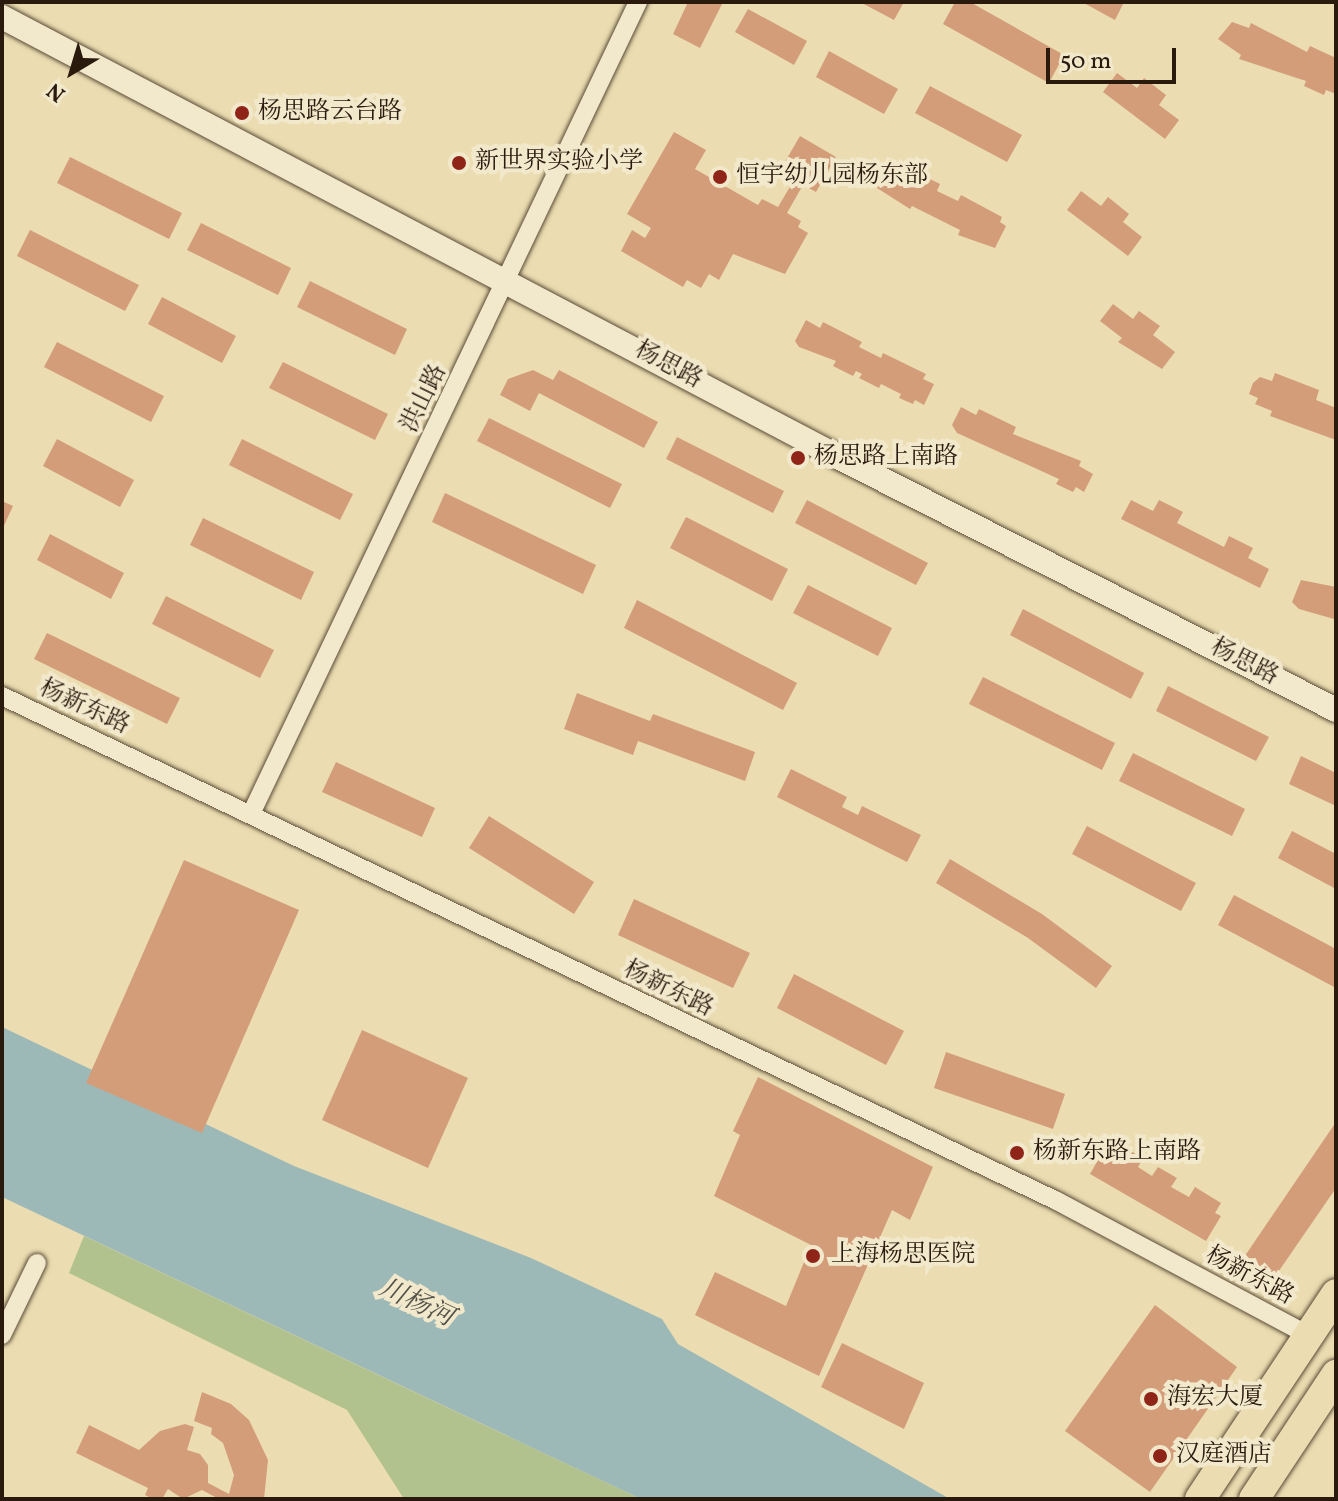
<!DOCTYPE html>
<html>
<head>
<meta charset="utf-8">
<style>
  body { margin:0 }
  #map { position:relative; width:1338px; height:1501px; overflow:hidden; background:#ebddb1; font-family:Vollkorn,"Noto Serif SC",serif }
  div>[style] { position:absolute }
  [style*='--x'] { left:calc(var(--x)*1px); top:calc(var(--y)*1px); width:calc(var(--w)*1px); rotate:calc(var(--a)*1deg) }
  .green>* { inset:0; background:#b2c28f }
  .water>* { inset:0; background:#9db9b7 }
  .building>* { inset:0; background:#d39d7a }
  .roads { filter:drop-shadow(0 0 2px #5a4b37) drop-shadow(0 0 2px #5a4b37) }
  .minor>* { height:18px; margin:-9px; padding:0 9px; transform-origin:9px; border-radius:9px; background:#f2e9cc }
  .tertiary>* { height:24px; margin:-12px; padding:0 12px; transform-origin:12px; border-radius:12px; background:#f2e9cc }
  .primary>* { height:30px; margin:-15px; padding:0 15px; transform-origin:15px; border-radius:15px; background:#ebddb1 }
  .dots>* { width:22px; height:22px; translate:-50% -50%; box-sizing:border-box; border:4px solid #f2e9cc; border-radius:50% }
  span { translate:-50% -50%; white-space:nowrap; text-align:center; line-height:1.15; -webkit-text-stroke:8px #f2e9cc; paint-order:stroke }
  .poi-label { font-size:24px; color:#2a1a0e }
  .left { translate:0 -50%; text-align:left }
  .street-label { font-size:24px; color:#2a1a0e }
  .water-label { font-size:26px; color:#525249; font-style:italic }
  .frame { position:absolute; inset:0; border:4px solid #2a1a0e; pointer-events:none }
  .north { position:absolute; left:32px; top:32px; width:80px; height:80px; -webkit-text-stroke:6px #f2e9cc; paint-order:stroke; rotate:218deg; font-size:22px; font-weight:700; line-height:32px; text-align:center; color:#2a1a0e }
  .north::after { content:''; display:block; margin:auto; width:28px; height:36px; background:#2a1a0e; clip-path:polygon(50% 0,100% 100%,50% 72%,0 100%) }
  .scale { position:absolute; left:1046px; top:48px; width:130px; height:36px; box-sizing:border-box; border:4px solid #2a1a0e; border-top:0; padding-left:10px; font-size:24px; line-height:28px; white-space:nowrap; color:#2a1a0e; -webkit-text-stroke:6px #f2e9cc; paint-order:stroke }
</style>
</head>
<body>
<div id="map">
  <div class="green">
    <i style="clip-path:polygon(84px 1236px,641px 1499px,404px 1499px,347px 1410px,69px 1273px)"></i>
  </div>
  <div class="water">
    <i style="clip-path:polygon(2px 1027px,294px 1166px,531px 1258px,662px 1319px,678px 1344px,950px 1499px,641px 1499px,2px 1197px)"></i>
  </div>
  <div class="building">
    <i style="clip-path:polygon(688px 2px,723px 2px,700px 48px,673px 34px)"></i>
    <i style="clip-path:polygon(860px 2px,904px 2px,894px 20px)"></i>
    <i style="clip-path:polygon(955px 2px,970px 2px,1064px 55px,1049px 83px,943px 24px)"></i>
    <i style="clip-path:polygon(1082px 2px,1124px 2px,1115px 20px)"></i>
    <i style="clip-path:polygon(748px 9px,807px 41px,794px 65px,735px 32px)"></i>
    <i style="clip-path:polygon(1232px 22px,1249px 28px,1251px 23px,1307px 52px,1310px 46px,1336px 58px,1336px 94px,1326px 90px,1324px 95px,1304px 86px,1306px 81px,1239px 59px,1241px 55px,1218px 39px)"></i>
    <i style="clip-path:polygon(829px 51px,898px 89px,884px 114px,816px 77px)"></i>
    <i style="clip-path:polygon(1117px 73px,1137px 88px,1144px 78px,1166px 95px,1159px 105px,1179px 120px,1165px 139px,1103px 92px)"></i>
    <i style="clip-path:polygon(930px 86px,1022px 135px,1007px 162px,915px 113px)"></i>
    <i style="clip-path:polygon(674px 132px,706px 150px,695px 169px,758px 205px,762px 199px,778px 207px,794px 180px,779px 172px,800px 136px,836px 157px,816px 192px,803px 185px,787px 213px,801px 221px,798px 227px,808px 233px,785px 274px,733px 254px,719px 280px,709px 274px,701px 288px,687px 280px,683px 287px,621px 251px,632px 230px,645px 238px,651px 228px,627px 214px)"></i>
    <i style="clip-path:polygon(70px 157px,182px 213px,169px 239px,57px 183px)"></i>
    <i style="clip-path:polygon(898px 163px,940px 184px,937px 191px,958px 201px,961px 195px,1002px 217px,1000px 222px,1006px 226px,995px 248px,958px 235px,960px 230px,912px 206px,910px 209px,877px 188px,887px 166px,894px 169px)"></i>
    <i style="clip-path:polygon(1081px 191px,1101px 206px,1108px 197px,1129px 214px,1123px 222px,1142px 237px,1128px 256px,1067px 210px)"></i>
    <i style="clip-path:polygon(201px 223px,291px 268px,278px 295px,187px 250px)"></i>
    <i style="clip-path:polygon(30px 230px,139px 285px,125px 311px,17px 256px)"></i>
    <i style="clip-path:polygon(310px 281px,407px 329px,395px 355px,297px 307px)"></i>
    <i style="clip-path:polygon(162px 297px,236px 336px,222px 363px,148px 324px)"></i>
    <i style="clip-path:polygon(1113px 304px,1133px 319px,1139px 311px,1160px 326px,1153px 335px,1175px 352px,1162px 369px,1118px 342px,1122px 338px,1100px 321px)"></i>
    <i style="clip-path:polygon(806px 320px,820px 328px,823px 322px,862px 342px,859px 347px,881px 358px,883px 353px,926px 374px,923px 379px,934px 384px,924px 405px,915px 400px,913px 404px,899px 398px,901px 394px,881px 384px,879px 388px,859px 378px,862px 374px,856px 371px,853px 376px,833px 366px,836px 361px,799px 347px,795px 341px)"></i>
    <i style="clip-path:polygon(57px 342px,164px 396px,151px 422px,44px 367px)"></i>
    <i style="clip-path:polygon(283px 362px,388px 414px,375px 440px,269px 388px)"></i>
    <i style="clip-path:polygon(533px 370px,553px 380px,559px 370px,658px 422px,644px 448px,539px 393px,530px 411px,500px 395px,508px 379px)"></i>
    <i style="clip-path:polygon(1275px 373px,1319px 390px,1316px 400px,1336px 408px,1336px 440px,1270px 416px,1272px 411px,1255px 404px,1258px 398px,1249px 394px,1253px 383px,1260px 377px,1272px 381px)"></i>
    <i style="clip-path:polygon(961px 407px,976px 415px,979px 409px,1016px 427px,1013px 434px,1081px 461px,1079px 466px,1093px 474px,1084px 492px,1076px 487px,1073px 492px,1056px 484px,1059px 479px,957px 433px,952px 425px)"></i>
    <i style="clip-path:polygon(489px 418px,622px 484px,610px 508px,477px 441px)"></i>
    <i style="clip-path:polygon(677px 437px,784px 491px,773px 513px,666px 459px)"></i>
    <i style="clip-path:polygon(57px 439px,134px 480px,120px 507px,43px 466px)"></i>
    <i style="clip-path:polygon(242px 439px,353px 494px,340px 520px,229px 465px)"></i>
    <i style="clip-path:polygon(445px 493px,596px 565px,583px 594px,432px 522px)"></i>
    <i style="clip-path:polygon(807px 500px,928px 563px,916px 585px,795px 523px)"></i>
    <i style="clip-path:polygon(1131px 500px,1153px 511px,1159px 500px,1183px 512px,1177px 523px,1224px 547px,1229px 536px,1253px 548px,1248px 558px,1269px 569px,1260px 588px,1121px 519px)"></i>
    <i style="clip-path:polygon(2px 501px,13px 506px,2px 530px)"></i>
    <i style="clip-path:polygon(686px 517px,788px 569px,772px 601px,670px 548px)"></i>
    <i style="clip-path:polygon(203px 518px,314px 572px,301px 600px,190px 545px)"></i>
    <i style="clip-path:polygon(50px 534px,124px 573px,111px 599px,37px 560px)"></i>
    <i style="clip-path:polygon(1301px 580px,1336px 587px,1336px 625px,1334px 619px,1299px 609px,1292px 602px)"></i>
    <i style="clip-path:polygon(808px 585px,892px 628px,878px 656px,793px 613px)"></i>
    <i style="clip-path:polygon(166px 596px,274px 650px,260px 678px,152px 624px)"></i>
    <i style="clip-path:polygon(637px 600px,797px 683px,783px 710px,624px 628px)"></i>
    <i style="clip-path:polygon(1023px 609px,1144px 673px,1131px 699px,1010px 635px)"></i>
    <i style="clip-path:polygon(47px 633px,180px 698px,167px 724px,34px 659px)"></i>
    <i style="clip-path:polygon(983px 677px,1115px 743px,1102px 770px,969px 704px)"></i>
    <i style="clip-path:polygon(1168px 686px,1269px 737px,1256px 761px,1156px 711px)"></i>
    <i style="clip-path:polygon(577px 693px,650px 721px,653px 714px,755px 752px,745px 781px,638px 741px,633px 755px,564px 729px)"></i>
    <i style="clip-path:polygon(1133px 753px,1245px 809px,1232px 836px,1119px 781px)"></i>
    <i style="clip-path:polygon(1301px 756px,1336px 773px,1336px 806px,1289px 784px)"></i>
    <i style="clip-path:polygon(336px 762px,435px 808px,422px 837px,322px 792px)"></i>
    <i style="clip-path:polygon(791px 769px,847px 797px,842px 807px,858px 815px,862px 806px,921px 835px,907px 862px,777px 797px)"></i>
    <i style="clip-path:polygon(489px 816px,594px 882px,574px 914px,469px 848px)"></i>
    <i style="clip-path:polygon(1087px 826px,1196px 883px,1181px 911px,1072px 854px)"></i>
    <i style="clip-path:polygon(1292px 831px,1336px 854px,1336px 889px,1278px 858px)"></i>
    <i style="clip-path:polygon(950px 859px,1042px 914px,1112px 966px,1096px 988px,1028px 938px,936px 883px)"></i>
    <i style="clip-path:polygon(184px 860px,299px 910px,202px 1133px,86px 1083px)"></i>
    <i style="clip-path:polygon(1234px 895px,1336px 949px,1336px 988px,1218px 925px)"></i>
    <i style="clip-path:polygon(634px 899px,750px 953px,733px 988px,618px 935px)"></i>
    <i style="clip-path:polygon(794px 974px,904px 1031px,886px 1065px,777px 1008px)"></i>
    <i style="clip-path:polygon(362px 1030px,468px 1078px,428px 1168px,322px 1120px)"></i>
    <i style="clip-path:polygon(946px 1052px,1065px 1094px,1053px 1129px,934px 1088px)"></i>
    <i style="clip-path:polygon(758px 1077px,933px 1167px,910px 1220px,892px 1210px,819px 1376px,695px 1315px,715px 1272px,786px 1306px,811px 1245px,714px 1196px,740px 1135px,733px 1131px)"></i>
    <i style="clip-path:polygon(1336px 1122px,1336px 1188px,1272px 1281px,1253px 1285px,1234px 1272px)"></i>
    <i style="clip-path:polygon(1116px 1143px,1143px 1158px,1138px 1167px,1152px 1176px,1158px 1167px,1177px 1178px,1171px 1187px,1189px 1197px,1195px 1187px,1221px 1203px,1215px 1213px,1221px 1216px,1206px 1241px,1090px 1174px,1105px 1148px,1111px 1152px)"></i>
    <i style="clip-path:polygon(1155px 1305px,1237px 1367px,1150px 1492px,1065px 1431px)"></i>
    <i style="clip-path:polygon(842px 1343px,924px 1383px,904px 1429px,821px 1387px)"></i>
    <i style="clip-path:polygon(202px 1392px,231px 1404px,249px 1420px,268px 1460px,264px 1499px,219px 1499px,202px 1490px,183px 1499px,168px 1489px,162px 1499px,153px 1499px,145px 1495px,148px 1488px,76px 1453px,89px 1425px,139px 1450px,160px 1431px,185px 1424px,194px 1427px,187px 1450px,200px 1454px,208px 1465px,208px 1483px,229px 1494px,234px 1475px,223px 1443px,211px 1434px,212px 1428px,194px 1421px)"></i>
  </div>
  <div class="roads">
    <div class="minor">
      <i style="--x:2;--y:696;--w:1170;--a:25.58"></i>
      <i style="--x:1057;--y:1201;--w:285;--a:28.1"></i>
      <i style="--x:251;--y:814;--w:900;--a:-64.52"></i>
      <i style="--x:2;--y:1335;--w:80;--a:-64.1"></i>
    </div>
    <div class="tertiary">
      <i style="--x:2;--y:17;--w:949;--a:27.75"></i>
      <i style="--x:842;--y:459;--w:554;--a:26.93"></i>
    </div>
    <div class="primary">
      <i style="--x:1200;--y:1499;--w:246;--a:-56.4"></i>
      <i style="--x:1254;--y:1499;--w:149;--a:-56.5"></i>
    </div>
  </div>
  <div class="dots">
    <i style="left:242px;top:113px;background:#8f2418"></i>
    <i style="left:459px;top:163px;background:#8f2418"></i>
    <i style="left:720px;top:177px;background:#8f2418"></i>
    <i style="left:798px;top:458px;background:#8f2418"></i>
    <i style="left:1017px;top:1153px;background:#8f2418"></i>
    <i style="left:813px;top:1256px;background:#8f2418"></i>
    <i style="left:1151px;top:1399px;background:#8f2418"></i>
    <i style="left:1160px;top:1456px;background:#8f2418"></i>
  </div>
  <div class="poi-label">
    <span class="left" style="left:258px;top:113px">杨思路云台路</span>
    <span class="left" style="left:475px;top:163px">新世界实验小学</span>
    <span class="left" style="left:736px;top:177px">恒宇幼儿园杨东部</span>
    <span class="left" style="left:814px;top:458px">杨思路上南路</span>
    <span class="left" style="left:1033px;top:1153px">杨新东路上南路</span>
    <span class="left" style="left:831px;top:1256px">上海杨思医院</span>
    <span class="left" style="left:1167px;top:1399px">海宏大厦</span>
    <span class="left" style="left:1176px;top:1456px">汉庭酒店</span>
  </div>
  <div class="street-label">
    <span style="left:668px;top:366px;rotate:28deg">杨思路</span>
    <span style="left:425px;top:399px;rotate:-64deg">洪山路</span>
    <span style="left:1244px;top:663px;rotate:27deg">杨思路</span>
    <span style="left:84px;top:708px;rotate:25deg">杨新东路</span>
    <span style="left:668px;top:990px;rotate:26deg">杨新东路</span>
    <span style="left:1249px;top:1277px;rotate:28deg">杨新东路</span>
  </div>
  <div class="water-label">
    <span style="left:416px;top:1304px;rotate:25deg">川杨河</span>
  </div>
  <div class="frame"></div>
  <div class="north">N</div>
  <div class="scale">50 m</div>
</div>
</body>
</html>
